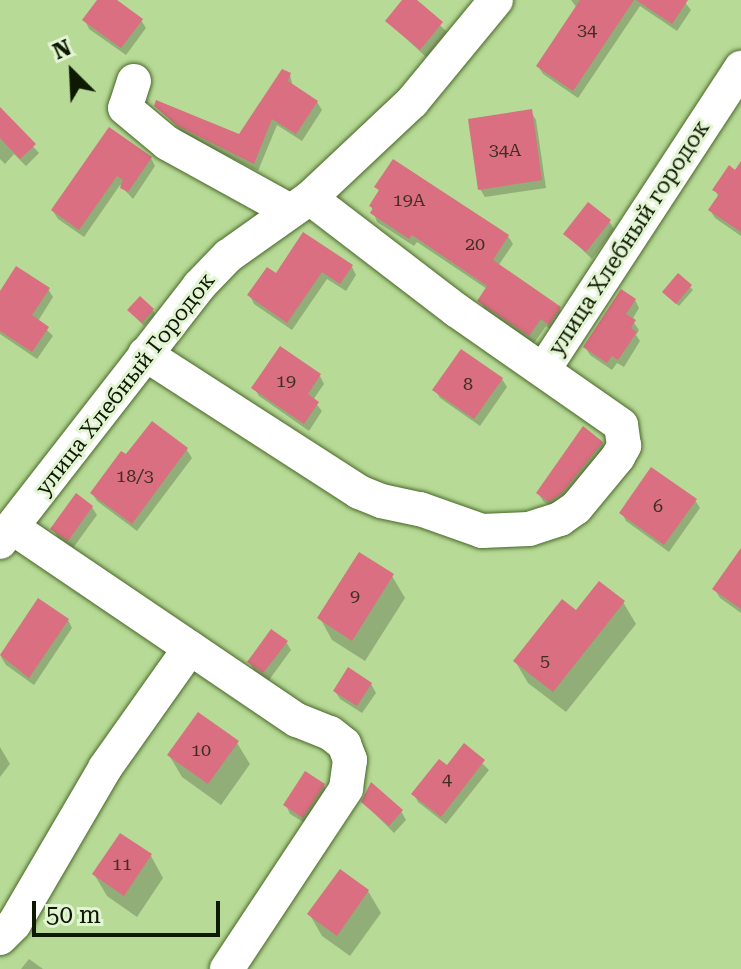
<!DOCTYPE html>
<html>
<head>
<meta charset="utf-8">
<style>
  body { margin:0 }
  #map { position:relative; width:741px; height:969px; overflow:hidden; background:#b7da96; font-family:"Roboto Serif",serif }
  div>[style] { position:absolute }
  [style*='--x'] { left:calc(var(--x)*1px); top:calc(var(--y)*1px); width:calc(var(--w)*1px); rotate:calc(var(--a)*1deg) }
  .shadow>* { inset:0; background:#0003 }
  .building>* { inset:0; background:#d96f81 }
  .roads { filter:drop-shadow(0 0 2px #496728) drop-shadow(0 0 2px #496728) }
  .minor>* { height:34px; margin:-17px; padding:0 17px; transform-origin:17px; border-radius:17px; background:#fff }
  span { translate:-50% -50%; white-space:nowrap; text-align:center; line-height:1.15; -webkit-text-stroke:6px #e2f4d3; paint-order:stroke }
  .number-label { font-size:18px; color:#402e21 }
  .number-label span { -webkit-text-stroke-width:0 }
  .street-label { font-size:22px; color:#0d1901 }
  .north { position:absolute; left:32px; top:32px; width:80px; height:80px; -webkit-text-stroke:6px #e2f4d3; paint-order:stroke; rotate:336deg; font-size:22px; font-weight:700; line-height:32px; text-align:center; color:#0d1901 }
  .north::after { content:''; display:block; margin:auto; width:28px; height:36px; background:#0d1901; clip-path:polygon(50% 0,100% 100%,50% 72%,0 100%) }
  .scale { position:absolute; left:32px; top:901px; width:188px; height:36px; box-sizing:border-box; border:4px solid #0d1901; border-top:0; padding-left:10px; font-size:24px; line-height:28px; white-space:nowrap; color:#0d1901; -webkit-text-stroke:6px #e2f4d3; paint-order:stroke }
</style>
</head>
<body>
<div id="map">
  <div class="shadow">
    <i style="clip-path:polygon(99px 0,114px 0,141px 20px,146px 28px,126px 55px,89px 29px,85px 20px)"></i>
    <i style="clip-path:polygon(404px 0,414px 0,447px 32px,426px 57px,387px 21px)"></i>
    <i style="clip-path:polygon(571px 0,683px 0,691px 10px,677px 31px,640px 6px,578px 98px,543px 74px,538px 66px,577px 8px)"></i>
    <i style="clip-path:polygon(290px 75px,293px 87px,317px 102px,322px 110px,302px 141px,277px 125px,258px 171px,185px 135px,156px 106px,240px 137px)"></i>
    <i style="clip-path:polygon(0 110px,39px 153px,26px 166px,14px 154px,5px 164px,0 159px)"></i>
    <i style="clip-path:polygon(531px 112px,536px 120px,546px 188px,485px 197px,480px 189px)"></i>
    <i style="clip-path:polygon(110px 130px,151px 158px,155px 166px,133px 199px,120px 185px,84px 237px,58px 219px,53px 211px)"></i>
    <i style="clip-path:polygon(741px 164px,741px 236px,715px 218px,710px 210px,719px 198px,715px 190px)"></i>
    <i style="clip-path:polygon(377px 187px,508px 236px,513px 244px,498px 266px,559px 308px,564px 316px,554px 332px,546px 326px,534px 343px,485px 309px,480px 301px,487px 289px,417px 242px,414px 246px,377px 222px,371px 206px,380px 192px)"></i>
    <i style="clip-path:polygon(609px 221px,614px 229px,592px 259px,566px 234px)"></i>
    <i style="clip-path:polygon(352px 267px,356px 275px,346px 291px,327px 279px,292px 330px,254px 304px,250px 296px,277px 276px)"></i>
    <i style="clip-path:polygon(678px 276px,693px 290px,679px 306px,666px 295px)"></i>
    <i style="clip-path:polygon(48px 289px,53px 297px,38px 321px,53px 336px,37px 359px,0 334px,0 294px)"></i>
    <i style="clip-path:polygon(635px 300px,639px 308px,632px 320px,639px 330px,636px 335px,640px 341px,624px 367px,617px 363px,612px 370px,590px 355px,585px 347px)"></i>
    <i style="clip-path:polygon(153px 310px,155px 314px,144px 326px,132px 314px)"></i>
    <i style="clip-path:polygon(320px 376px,324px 384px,313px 400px,322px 411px,309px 431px,259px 396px,254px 388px)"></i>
    <i style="clip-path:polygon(502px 379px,507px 387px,480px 426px,440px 398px,435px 390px)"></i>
    <i style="clip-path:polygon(152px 424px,187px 450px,192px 458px,137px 531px,97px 501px,92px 493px)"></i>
    <i style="clip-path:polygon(602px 442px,606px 450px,554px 509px,543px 501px,538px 493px)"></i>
    <i style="clip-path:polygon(695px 500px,700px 508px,669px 552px,626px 521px,622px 513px)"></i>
    <i style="clip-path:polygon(92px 507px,97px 515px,73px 548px,58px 538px,53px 529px)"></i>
    <i style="clip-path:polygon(741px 552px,741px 613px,720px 598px,715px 590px)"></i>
    <i style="clip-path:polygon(392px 576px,405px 598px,365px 661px,332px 640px,320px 618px)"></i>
    <i style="clip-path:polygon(39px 601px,68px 620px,72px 628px,34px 685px,6px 665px,1px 657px)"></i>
    <i style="clip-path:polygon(623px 602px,636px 624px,566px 712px,528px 683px,515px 661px,576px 613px)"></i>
    <i style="clip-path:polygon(286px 642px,291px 650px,269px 680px,254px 670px,249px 662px)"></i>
    <i style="clip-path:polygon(371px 684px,376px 693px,362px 713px,340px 699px,335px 691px)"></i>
    <i style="clip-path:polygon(237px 743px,250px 764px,221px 805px,182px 777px,169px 755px)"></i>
    <i style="clip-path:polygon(464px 746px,489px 770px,446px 824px,418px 802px,414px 794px,447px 768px)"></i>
    <i style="clip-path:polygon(0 747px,10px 764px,0 777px)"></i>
    <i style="clip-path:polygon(324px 786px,328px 794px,308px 825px,290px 814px,286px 805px)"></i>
    <i style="clip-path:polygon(363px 802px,401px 811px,406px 820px,394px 833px)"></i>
    <i style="clip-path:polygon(151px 856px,163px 878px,137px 917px,107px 896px,94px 874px)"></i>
    <i style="clip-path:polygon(368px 891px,381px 913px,350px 956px,322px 936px,310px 915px)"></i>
    <i style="clip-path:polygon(29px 959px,43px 969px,21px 969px)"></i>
  </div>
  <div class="building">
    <i style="clip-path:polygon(97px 0,117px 0,143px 19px,121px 48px,82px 20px)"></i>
    <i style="clip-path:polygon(402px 0,417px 0,443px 22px,420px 50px,385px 21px)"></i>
    <i style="clip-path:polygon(580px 0,634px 0,573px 91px,536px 66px)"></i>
    <i style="clip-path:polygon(636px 0,688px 0,672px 24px)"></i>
    <i style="clip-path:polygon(282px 69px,291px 73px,288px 81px,318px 101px,296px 134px,272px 119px,254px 164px,178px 126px,154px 106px,156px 100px,239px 134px)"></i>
    <i style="clip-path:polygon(0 107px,36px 144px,20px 159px,0 138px)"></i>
    <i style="clip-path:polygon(532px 109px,542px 180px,478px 190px,468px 119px)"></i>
    <i style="clip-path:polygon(109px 127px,152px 157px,128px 192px,120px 188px,123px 180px,117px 176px,79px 230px,51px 210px)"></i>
    <i style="clip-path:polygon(393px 159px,509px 235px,493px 260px,561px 307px,549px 325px,541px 319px,529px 336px,477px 301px,487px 286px,412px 235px,409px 239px,370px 213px,373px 208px,369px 206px,379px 190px,374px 187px)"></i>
    <i style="clip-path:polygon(741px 161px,741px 232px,708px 210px,719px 194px,712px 190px,729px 165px,735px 170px)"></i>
    <i style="clip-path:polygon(588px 202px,611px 220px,586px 252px,563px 234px)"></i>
    <i style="clip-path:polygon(303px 232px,353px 265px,340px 284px,322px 272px,287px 323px,247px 295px,267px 267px,276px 273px)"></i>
    <i style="clip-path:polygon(16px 266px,50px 288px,32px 315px,49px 327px,32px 352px,0 331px,0 291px)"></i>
    <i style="clip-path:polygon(678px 273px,692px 285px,676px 304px,662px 292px)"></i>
    <i style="clip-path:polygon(621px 289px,636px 299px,626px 314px,636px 320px,631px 328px,637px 332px,618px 360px,612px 356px,607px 363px,583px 347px)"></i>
    <i style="clip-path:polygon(140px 296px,154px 309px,142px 323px,127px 310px)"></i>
    <i style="clip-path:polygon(280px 346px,321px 374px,308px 394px,319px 402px,304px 424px,251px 388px)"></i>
    <i style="clip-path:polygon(461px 349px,503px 378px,474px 419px,432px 390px)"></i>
    <i style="clip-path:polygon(152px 421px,188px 448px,132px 524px,90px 493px,121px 451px,126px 454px)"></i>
    <i style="clip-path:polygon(583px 426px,603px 442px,562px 493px,549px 502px,536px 493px)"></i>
    <i style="clip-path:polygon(651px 467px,697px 499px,664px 545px,619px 513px)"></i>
    <i style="clip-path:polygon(76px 493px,93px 506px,68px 541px,50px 529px)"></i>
    <i style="clip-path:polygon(741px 548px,741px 609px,712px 589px)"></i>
    <i style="clip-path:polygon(359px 552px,394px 574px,352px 641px,317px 618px)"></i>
    <i style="clip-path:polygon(599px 581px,625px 601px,553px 692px,513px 661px,562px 599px,576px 610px)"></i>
    <i style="clip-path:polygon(38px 598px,69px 619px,29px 678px,0 655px)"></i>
    <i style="clip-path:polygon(271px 629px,288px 641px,263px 673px,247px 662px)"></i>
    <i style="clip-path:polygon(348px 667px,372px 683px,357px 706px,333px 691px)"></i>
    <i style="clip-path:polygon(198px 712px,239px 741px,208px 784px,167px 755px)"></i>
    <i style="clip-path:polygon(464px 743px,485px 760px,441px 817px,411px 794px,439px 759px,447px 765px)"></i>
    <i style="clip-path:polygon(305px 771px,325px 784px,303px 818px,283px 805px)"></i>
    <i style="clip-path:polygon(371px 782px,403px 810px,389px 826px,361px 802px)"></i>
    <i style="clip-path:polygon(120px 833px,152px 854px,124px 896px,92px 874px)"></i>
    <i style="clip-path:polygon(340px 869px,369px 890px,337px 936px,307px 914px)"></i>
  </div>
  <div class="roads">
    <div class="minor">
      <i style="--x:134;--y:81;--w:28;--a:108"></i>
      <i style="--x:125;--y:108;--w:55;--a:39.8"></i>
      <i style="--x:167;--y:143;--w:141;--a:28.9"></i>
      <i style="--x:145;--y:354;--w:255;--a:32.8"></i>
      <i style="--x:359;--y:492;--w:24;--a:22"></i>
      <i style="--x:381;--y:501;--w:40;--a:12"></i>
      <i style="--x:420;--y:509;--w:66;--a:19.5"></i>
      <i style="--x:482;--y:531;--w:47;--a:-2.4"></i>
      <i style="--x:529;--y:529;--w:33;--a:-18"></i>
      <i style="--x:560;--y:519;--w:19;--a:-35"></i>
      <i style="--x:576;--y:508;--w:66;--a:-50.5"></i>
      <i style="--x:618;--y:457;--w:13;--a:-61"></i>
      <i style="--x:624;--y:446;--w:21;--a:-98"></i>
      <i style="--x:621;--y:425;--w:201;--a:-145.1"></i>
      <i style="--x:456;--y:310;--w:184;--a:-142.5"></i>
      <i style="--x:544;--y:369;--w:360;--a:-56.8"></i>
      <i style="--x:13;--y:528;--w:343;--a:34.1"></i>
      <i style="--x:297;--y:720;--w:35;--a:22"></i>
      <i style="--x:330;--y:733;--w:18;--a:38"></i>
      <i style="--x:344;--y:744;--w:17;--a:69"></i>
      <i style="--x:350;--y:760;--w:29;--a:98"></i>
      <i style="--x:346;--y:789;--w:216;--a:123.5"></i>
      <i style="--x:0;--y:542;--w:324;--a:-52.1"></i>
      <i style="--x:199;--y:286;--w:42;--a:-46"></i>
      <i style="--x:228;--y:256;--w:100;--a:-35.3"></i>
      <i style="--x:310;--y:198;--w:140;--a:-43.3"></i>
      <i style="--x:412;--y:102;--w:132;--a:-50.5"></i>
      <i style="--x:0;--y:938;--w:20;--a:-45"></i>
      <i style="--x:14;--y:924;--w:181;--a:-59.7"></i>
      <i style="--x:105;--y:768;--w:147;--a:-54.7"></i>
    </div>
  </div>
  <div class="number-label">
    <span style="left:587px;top:30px">34</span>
    <span style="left:505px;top:150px">34А</span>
    <span style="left:409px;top:200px">19А</span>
    <span style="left:475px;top:244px">20</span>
    <span style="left:286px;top:381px">19</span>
    <span style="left:468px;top:384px">8</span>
    <span style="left:135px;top:476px">18/3</span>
    <span style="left:658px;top:506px">6</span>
    <span style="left:355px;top:596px">9</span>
    <span style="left:545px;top:661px">5</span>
    <span style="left:201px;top:750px">10</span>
    <span style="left:447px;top:779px">4</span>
    <span style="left:122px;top:864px">11</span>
  </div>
  <div class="street-label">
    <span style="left:629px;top:238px;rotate:-57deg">улица Хлебный городок</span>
    <span style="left:125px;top:384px;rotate:-52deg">улица Хлебный Городок</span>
  </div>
  <div class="north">N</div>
  <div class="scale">50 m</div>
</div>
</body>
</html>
